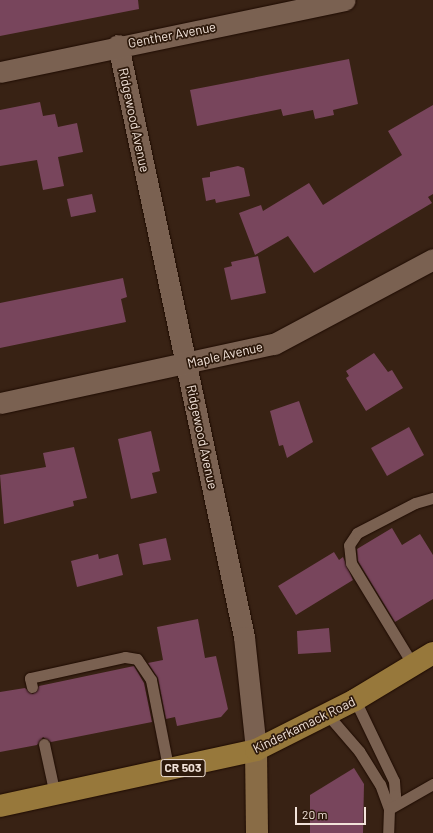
<!DOCTYPE html>
<html>
<head>
<meta charset="utf-8">
<style>
  body { margin:0 }
  #map { position:relative; width:433px; height:833px; overflow:hidden; background:#382214; font-family:Barlow,sans-serif }
  div>[style] { position:absolute }
  [style*='--x'] { left:calc(var(--x)*1px); top:calc(var(--y)*1px); width:calc(var(--w)*1px); rotate:calc(var(--a)*1deg) }
  .building>* { inset:0; background:#78455c }
  .roads { filter:drop-shadow(0 0 1px #1e0b01) drop-shadow(0 0 1px #1e0b01) }
  .lane>* { height:11px; margin:-5.5px; padding:0 5.5px; transform-origin:5.5px; border-radius:5.5px; background:#7a6151 }
  .street>* { height:21px; margin:-10.5px; padding:0 10.5px; transform-origin:10.5px; border-radius:10.5px; background:#7a6151 }
  .secondary>* { height:22px; margin:-11px; padding:0 11px; transform-origin:11px; border-radius:11px; background:#896c46 }
  .primary>* { height:22px; margin:-11px; padding:0 11px; transform-origin:11px; border-radius:11px; background:#97783b }
  span { translate:-50% -50%; white-space:nowrap; text-align:center; line-height:1.15; -webkit-text-stroke:3.5px #2d190b; paint-order:stroke }
  .shield-label span { padding:1px 3px; background:#2d190b; border:1px solid; border-radius:3px; -webkit-text-stroke-width:0 }
  .shield-label { font-size:12px; color:#f2e3da; font-weight:700 }
  .street-label { font-size:13px; color:#f2e3da }
  .scale { position:absolute; left:295px; top:807px; width:71px; height:18px; box-sizing:border-box; border:2px solid #f2e3da; border-top:0; padding-left:5px; font-size:12px; line-height:14px; white-space:nowrap; color:#f2e3da; -webkit-text-stroke:3px #2d190b; paint-order:stroke }
</style>
</head>
<body>
<div id="map">
  <div class="building">
    <i style="clip-path:polygon(0 0,138px 0,139px 9px,0 36px)"></i>
    <i style="clip-path:polygon(349px 59px,358px 104px,333px 110px,334px 115px,315px 119px,313px 110px,283px 116px,281px 109px,197px 126px,190px 90px)"></i>
    <i style="clip-path:polygon(40px 102px,43px 116px,55px 114px,58px 127px,77px 123px,83px 152px,58px 157px,64px 186px,43px 190px,37px 160px,0 166px,0 110px)"></i>
    <i style="clip-path:polygon(433px 105px,433px 194px,428px 197px,432px 203px,314px 273px,288px 236px,255px 255px,239px 213px,261px 205px,263px 211px,309px 183px,323px 205px,402px 155px,388px 131px)"></i>
    <i style="clip-path:polygon(238px 166px,244px 168px,250px 196px,216px 203px,215px 199px,206px 201px,202px 178px,210px 177px,210px 172px)"></i>
    <i style="clip-path:polygon(92px 194px,96px 212px,71px 217px,67px 199px)"></i>
    <i style="clip-path:polygon(258px 256px,266px 293px,231px 300px,224px 268px,232px 266px,231px 262px)"></i>
    <i style="clip-path:polygon(123px 278px,127px 297px,121px 299px,126px 322px,0 348px,0 303px)"></i>
    <i style="clip-path:polygon(374px 353px,388px 372px,392px 370px,403px 388px,366px 411px,346px 378px,349px 376px,346px 371px)"></i>
    <i style="clip-path:polygon(299px 401px,313px 442px,287px 458px,283px 445px,279px 446px,270px 411px)"></i>
    <i style="clip-path:polygon(409px 427px,424px 455px,387px 476px,371px 448px)"></i>
    <i style="clip-path:polygon(151px 431px,160px 471px,152px 473px,157px 493px,131px 499px,118px 439px)"></i>
    <i style="clip-path:polygon(74px 447px,87px 498px,73px 501px,74px 506px,4px 524px,0 475px,46px 467px,43px 453px)"></i>
    <i style="clip-path:polygon(392px 528px,402px 545px,420px 534px,433px 555px,433px 599px,395px 622px,358px 561px,357px 549px)"></i>
    <i style="clip-path:polygon(166px 538px,171px 560px,143px 565px,139px 544px)"></i>
    <i style="clip-path:polygon(334px 552px,339px 560px,343px 557px,353px 580px,296px 615px,278px 586px)"></i>
    <i style="clip-path:polygon(98px 554px,99px 559px,118px 554px,123px 575px,77px 587px,71px 561px)"></i>
    <i style="clip-path:polygon(198px 619px,205px 658px,216px 656px,228px 709px,221px 717px,177px 726px,175px 717px,166px 719px,158px 678px,148px 663px,163px 660px,157px 627px)"></i>
    <i style="clip-path:polygon(329px 628px,331px 652px,298px 654px,297px 631px)"></i>
    <i style="clip-path:polygon(134px 666px,144px 683px,152px 722px,51px 742px,43px 737px,37px 745px,0 752px,0 692px,25px 688px,33px 694px,39px 686px)"></i>
    <i style="clip-path:polygon(354px 768px,364px 784px,363px 833px,310px 833px,310px 795px)"></i>
  </div>
  <div class="roads">
    <div class="lane">
      <i style="--x:413;--y:665;--w:119;--a:-121.3"></i>
      <i style="--x:351;--y:563;--w:18;--a:-96"></i>
      <i style="--x:349;--y:545;--w:14;--a:-56"></i>
      <i style="--x:357;--y:533;--w:65;--a:-27.3"></i>
      <i style="--x:415;--y:503;--w:19;--a:-16"></i>
      <i style="--x:32;--y:687;--w:9;--a:-103"></i>
      <i style="--x:30;--y:678;--w:97;--a:-12.5"></i>
      <i style="--x:125;--y:657;--w:12;--a:9"></i>
      <i style="--x:137;--y:659;--w:25;--a:56"></i>
      <i style="--x:151;--y:680;--w:94;--a:78.9"></i>
      <i style="--x:355;--y:700;--w:90;--a:64.3"></i>
      <i style="--x:394;--y:781;--w:14;--a:86"></i>
      <i style="--x:395;--y:795;--w:15;--a:113"></i>
      <i style="--x:327;--y:714;--w:49;--a:49.1"></i>
      <i style="--x:359;--y:751;--w:39;--a:58"></i>
      <i style="--x:380;--y:784;--w:27;--a:70"></i>
      <i style="--x:389;--y:809;--w:24;--a:92"></i>
      <i style="--x:44;--y:744;--w:52;--a:77.8"></i>
      <i style="--x:389;--y:809;--w:51;--a:-29.6"></i>
    </div>
    <div class="street">
      <i style="--x:118;--y:45;--w:605;--a:77.98"></i>
      <i style="--x:244;--y:637;--w:114;--a:83.9"></i>
      <i style="--x:0;--y:72;--w:352;--a:-11.8"></i>
      <i style="--x:0;--y:403;--w:280;--a:-12.2"></i>
      <i style="--x:274;--y:344;--w:180;--a:-28.1"></i>
    </div>
    <div class="secondary">
      <i style="--x:256;--y:750;--w:83;--a:89.3"></i>
    </div>
    <div class="primary">
      <i style="--x:0;--y:806;--w:262;--a:-12.3"></i>
      <i style="--x:256;--y:750;--w:111;--a:-26.8"></i>
      <i style="--x:355;--y:700;--w:91;--a:-31.1"></i>
    </div>
  </div>
  <div class="shield-label">
    <span style="left:183px;top:768px">CR 503</span>
  </div>
  <div class="street-label">
    <span style="left:172px;top:35px;rotate:-11deg">Genther Avenue</span>
    <span style="left:134px;top:120px;rotate:78deg">Ridgewood Avenue</span>
    <span style="left:225px;top:355px;rotate:-13deg">Maple Avenue</span>
    <span style="left:202px;top:437px;rotate:78deg">Ridgewood Avenue</span>
    <span style="left:304px;top:725px;rotate:-26deg">Kinderkamack Road</span>
  </div>
  <div class="scale">20 m</div>
</div>
</body>
</html>
